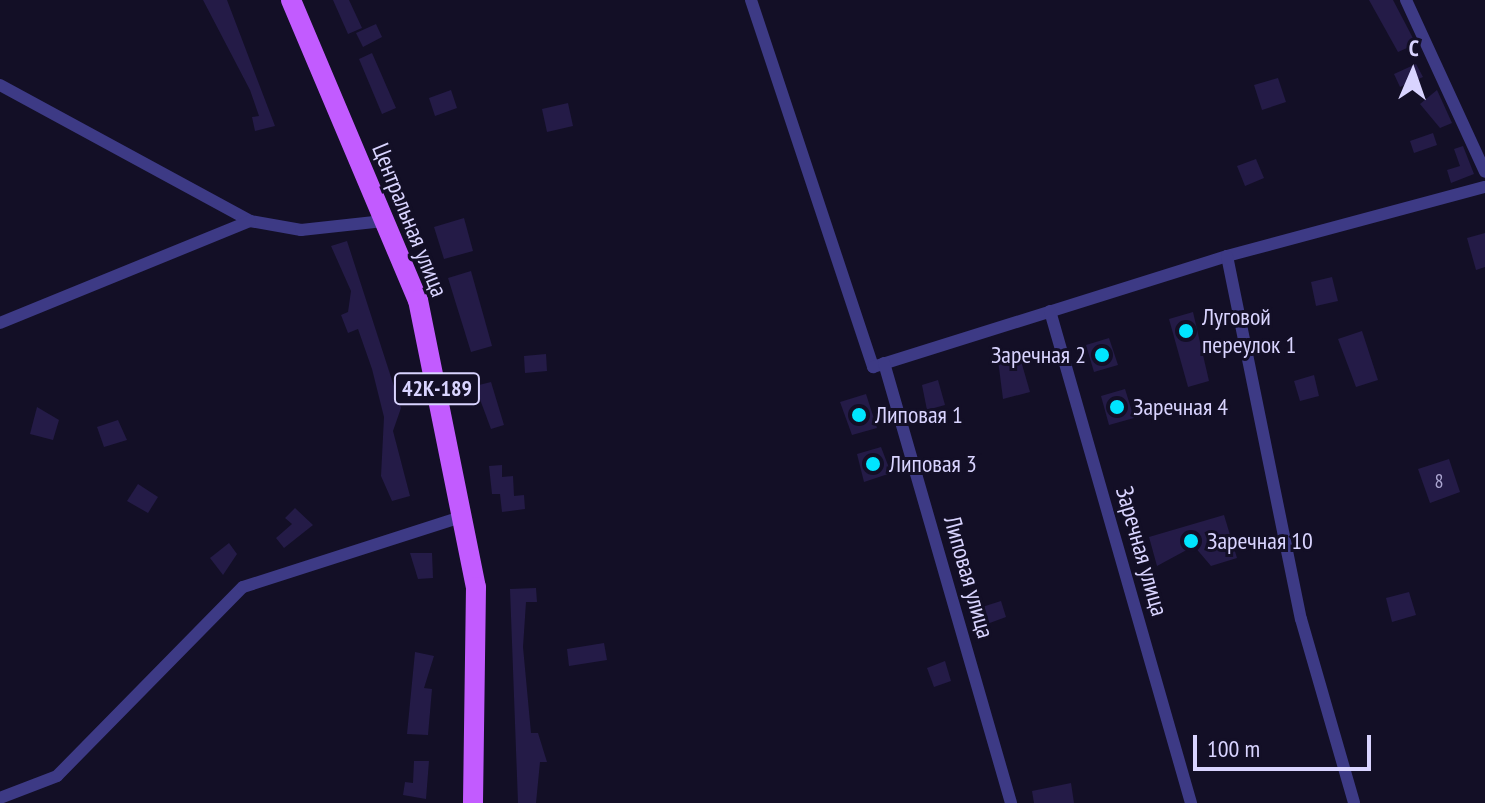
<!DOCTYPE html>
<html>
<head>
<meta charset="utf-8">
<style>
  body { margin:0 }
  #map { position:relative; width:1485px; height:803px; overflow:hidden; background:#130f26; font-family:"PT Sans Narrow",sans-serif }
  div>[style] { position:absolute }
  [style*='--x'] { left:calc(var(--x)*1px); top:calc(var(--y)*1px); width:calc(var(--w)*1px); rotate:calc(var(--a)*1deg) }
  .building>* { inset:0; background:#241b47 }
  .minor>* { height:12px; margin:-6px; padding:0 6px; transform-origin:6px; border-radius:6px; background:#3d3a85 }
  .primary>* { height:20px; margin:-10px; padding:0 10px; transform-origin:10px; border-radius:10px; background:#c25bff }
  .dots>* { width:22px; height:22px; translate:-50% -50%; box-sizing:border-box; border:4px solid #130f26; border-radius:50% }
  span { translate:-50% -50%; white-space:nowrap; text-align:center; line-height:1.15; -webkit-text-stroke:6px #130f26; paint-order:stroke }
  .number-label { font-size:20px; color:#aca6d1 }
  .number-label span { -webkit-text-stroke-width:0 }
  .shield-label span { padding:2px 6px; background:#130f26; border:2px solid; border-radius:6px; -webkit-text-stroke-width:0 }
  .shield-label { font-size:22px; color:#d9d4ff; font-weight:700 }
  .street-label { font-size:24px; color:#d9d4ff }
  .poi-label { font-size:24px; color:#d9d4ff }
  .left { translate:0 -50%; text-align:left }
  .right { translate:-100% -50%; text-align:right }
  .north { position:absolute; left:1373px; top:32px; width:80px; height:80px; -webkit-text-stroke:6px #130f26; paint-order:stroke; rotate:2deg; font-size:22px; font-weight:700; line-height:32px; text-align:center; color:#d9d4ff }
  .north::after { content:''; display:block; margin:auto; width:28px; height:36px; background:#d9d4ff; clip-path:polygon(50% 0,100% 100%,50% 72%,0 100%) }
  .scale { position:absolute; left:1193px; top:735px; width:178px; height:36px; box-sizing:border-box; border:4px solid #d9d4ff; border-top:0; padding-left:10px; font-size:24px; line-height:28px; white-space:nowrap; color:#d9d4ff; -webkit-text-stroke:6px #130f26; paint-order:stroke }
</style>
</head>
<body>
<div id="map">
  <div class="building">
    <i style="clip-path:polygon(203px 0,227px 0,275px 126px,255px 131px,252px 117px,259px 116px,250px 90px)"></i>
    <i style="clip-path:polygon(333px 0,349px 0,362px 28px,348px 34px)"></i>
    <i style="clip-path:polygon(1369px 0,1393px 0,1416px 44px,1398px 52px)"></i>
    <i style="clip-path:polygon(376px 24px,382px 37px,363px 47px,356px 33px)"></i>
    <i style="clip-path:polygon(372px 53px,396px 108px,382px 114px,359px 59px)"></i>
    <i style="clip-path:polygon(1416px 64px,1423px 77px,1400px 87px,1394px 74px)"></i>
    <i style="clip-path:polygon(1278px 78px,1286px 102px,1262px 110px,1254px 85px)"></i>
    <i style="clip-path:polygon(451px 90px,457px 108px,435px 116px,429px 98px)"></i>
    <i style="clip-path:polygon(1437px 90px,1452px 123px,1440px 128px,1420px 104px)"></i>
    <i style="clip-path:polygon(568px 103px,573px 126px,547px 132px,542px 109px)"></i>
    <i style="clip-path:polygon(1433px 133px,1437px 145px,1414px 153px,1410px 141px)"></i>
    <i style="clip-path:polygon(1463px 146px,1474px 174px,1451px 183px,1447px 170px,1460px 166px,1454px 149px)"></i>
    <i style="clip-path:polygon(1256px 159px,1264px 178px,1245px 186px,1237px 166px)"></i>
    <i style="clip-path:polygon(464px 218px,473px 251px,444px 259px,434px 227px)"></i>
    <i style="clip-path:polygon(1485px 233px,1485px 267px,1476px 270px,1467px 238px)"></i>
    <i style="clip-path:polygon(347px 241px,401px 408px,393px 431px,410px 496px,392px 501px,381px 476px,384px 417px,372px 369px,358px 329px,348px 333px,341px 315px,348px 312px,351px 291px,331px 246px)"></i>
    <i style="clip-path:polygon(471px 271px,492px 346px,471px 352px,448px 278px)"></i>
    <i style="clip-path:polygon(1332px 277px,1338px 301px,1316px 306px,1311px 282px)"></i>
    <i style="clip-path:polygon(1193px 312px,1209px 381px,1188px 387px,1169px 319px)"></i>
    <i style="clip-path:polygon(1362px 331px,1378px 380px,1356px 387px,1338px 339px)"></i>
    <i style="clip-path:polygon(1109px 338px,1118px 365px,1094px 372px,1086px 345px)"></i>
    <i style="clip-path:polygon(546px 354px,547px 371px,525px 373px,524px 356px)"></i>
    <i style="clip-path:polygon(1019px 354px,1030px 392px,1003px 399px,998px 360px)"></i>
    <i style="clip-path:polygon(1314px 375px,1319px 396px,1300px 401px,1294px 381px)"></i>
    <i style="clip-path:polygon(938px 380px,945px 405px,927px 410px,922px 385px)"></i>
    <i style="clip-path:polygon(491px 382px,504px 425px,491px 429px,475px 386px)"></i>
    <i style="clip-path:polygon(1125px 389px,1134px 418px,1109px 425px,1101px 396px)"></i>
    <i style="clip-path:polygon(866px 394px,877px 428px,852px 435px,840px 402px)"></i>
    <i style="clip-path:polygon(37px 407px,59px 420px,53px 440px,30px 434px)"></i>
    <i style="clip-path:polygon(118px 420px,127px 440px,104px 447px,97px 427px)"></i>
    <i style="clip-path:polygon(881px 447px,891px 473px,864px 482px,857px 454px)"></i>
    <i style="clip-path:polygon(1449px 459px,1460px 492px,1430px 503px,1418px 469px)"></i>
    <i style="clip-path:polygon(502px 465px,502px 477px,513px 476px,514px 496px,524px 495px,525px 509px,502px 512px,500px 494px,492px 494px,489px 466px)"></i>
    <i style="clip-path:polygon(138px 484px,158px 497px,148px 513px,127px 501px)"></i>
    <i style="clip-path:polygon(295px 508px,313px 525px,284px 548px,276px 538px,292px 524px,285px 518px)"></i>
    <i style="clip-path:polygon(1224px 515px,1237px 558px,1211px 566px,1194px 546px,1157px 566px,1149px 537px)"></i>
    <i style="clip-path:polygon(229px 543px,237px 554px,223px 575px,210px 558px)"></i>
    <i style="clip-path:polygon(410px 553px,432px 553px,433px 578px,418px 579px)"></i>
    <i style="clip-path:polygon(536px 588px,537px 602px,526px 602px,523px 647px,531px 733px,538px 733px,547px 762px,540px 762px,536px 803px,518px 803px,510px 589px)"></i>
    <i style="clip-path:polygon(1409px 592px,1416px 615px,1392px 622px,1386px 598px)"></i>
    <i style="clip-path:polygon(1001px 601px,1006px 617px,987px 624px,982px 607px)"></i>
    <i style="clip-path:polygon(604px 643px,607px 660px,569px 666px,567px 649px)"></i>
    <i style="clip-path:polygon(415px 652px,434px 656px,424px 688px,432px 689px,428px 735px,407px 734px)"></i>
    <i style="clip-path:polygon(945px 661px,951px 681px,934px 687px,927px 668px)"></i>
    <i style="clip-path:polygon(414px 761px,429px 761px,426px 799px,403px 795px,405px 782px,413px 783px)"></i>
    <i style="clip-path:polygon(1071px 783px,1074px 803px,1034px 803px,1032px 791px)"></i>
  </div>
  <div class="minor">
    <i style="--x:751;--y:0;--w:387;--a:71.6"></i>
    <i style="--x:873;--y:367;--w:371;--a:-17.4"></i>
    <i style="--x:1227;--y:256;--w:267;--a:-15"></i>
    <i style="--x:1406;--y:0;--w:189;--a:65.3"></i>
    <i style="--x:0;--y:85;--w:285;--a:28.5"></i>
    <i style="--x:250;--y:221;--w:52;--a:10"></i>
    <i style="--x:301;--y:230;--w:83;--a:-6.2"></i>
    <i style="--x:1227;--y:256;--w:370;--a:78.5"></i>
    <i style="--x:1301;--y:619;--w:191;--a:73.9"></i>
    <i style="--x:1050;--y:311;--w:512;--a:74.01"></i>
    <i style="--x:0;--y:323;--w:270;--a:-22.2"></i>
    <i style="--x:884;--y:363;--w:458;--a:73.9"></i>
    <i style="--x:0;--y:798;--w:61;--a:-21.1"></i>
    <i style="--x:57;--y:776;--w:265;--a:-45.5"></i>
    <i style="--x:243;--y:587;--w:229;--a:-17.8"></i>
  </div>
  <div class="primary">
    <i style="--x:291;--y:0;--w:326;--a:67.1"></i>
    <i style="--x:418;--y:300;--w:293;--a:78.6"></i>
    <i style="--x:476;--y:587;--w:216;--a:90.8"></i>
  </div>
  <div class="dots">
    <i style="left:1186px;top:331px;background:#00e5ff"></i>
    <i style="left:1102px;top:355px;background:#00e5ff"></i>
    <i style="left:1117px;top:407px;background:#00e5ff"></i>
    <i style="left:859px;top:415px;background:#00e5ff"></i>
    <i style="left:873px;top:464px;background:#00e5ff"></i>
    <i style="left:1191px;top:541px;background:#00e5ff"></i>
  </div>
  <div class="number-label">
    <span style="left:1439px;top:481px">8</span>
  </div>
  <div class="shield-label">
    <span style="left:437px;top:389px">42К-189</span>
  </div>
  <div class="street-label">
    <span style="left:410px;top:220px;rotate:68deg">Центральная улица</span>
    <span style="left:1142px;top:551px;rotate:74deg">Заречная улица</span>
    <span style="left:969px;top:577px;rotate:74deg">Липовая улица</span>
  </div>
  <div class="poi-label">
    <span class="left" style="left:1202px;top:331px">Луговой<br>переулок 1</span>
    <span class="right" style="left:1086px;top:355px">Заречная 2</span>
    <span class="left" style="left:1133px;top:407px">Заречная 4</span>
    <span class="left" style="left:875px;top:415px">Липовая 1</span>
    <span class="left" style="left:889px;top:464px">Липовая 3</span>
    <span class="left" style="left:1207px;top:541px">Заречная 10</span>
  </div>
  <div class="north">С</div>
  <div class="scale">100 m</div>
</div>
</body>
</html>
